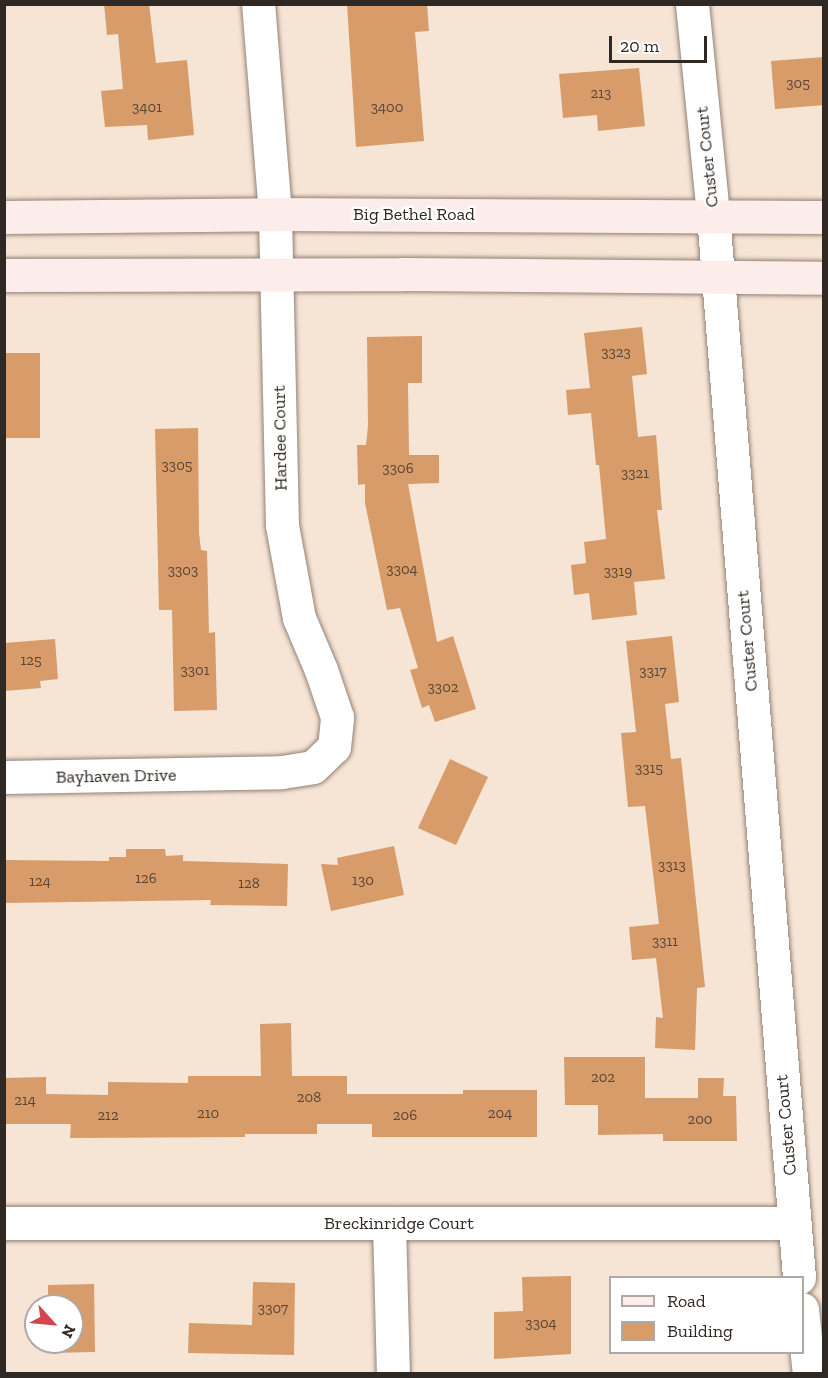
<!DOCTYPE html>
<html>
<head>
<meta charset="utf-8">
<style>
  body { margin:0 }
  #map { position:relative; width:828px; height:1378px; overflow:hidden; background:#f6e4d5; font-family:"Zilla Slab",serif }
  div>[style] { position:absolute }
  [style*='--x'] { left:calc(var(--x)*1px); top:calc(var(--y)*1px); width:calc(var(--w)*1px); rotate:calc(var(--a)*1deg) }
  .building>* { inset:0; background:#d79c6a }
  .roads { filter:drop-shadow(0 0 2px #938275) drop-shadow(0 0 2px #938275) }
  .minor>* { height:33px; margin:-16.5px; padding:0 16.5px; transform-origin:16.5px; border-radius:16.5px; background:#fff }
  .secondary>* { height:33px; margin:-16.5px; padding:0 16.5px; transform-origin:16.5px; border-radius:16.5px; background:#fcedea }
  span { translate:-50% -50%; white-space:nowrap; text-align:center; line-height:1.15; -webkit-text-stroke:4.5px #fff; paint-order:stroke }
  .number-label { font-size:15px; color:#594535 }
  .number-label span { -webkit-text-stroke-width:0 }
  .street-label { font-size:18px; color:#2f2823 }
  .frame { position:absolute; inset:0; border:6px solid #2f2823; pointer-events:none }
  .legend { position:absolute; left:609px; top:1276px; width:195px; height:78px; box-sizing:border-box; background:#fff; border:2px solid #aca9a7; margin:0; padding:8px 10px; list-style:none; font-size:18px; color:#2f2823 }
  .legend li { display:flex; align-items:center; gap:12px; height:30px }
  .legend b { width:30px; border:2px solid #aca9a7 }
  .north { position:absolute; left:24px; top:1294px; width:60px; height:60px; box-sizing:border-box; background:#fff; border:2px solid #aca9a7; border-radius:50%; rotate:117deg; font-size:16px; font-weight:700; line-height:24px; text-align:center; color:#2f2823 }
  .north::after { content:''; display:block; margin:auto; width:21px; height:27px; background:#d5454e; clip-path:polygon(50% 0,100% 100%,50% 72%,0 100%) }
  .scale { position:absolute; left:609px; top:36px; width:98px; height:27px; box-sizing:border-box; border:3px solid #2f2823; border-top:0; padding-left:8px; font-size:18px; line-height:21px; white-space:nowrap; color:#2f2823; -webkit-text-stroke:4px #fff; paint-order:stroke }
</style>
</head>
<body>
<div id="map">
  <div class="building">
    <i style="clip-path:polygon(104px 4px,149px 4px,156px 63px,187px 60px,194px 135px,148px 140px,147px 125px,105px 127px,101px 91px,123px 89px,118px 34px,107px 35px)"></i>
    <i style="clip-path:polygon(347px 4px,427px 4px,429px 31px,415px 32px,424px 141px,356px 147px)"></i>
    <i style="clip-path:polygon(824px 57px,824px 105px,775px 109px,771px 61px)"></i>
    <i style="clip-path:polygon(639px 68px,645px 126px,598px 131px,597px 115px,563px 118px,559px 74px)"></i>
    <i style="clip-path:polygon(642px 327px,647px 374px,632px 376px,638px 437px,656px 435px,662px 510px,657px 510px,665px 579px,634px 582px,637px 615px,592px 620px,589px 593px,574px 595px,571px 565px,586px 563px,584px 542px,606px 539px,599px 465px,596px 465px,591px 413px,568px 415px,566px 390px,590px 388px,584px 333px)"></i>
    <i style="clip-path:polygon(422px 336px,422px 383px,408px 383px,409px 455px,439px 455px,439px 483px,408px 484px,437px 642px,453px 636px,476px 709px,435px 722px,429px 705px,422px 708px,410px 670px,418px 668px,400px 608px,387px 610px,365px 503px,365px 484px,358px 485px,357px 445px,366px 445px,368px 426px,367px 337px)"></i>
    <i style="clip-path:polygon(4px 353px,40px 353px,40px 438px,4px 438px)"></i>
    <i style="clip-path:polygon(198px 428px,199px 533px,201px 550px,207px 551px,209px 633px,215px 632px,217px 710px,174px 711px,172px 610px,159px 610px,155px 429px)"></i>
    <i style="clip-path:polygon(672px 636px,679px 702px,665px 704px,671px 759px,681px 758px,705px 987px,697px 988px,695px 1050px,655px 1048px,656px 1017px,663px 1018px,656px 958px,632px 960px,629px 927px,659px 924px,645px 806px,628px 807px,621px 733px,636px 732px,626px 641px)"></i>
    <i style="clip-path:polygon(55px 639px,58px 679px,40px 681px,41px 688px,4px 691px,4px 643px)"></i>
    <i style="clip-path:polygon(450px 759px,488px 777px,456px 845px,418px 828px)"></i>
    <i style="clip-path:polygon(394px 846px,404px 895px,331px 911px,321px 864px,338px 865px,337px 858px)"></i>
    <i style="clip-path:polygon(126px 849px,165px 849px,166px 856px,183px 855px,183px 861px,288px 864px,287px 906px,210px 905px,211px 900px,4px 903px,4px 860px,109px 861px,109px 857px,126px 857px)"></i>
    <i style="clip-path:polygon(291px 1023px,292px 1076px,347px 1076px,347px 1094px,463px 1094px,463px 1090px,537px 1090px,537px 1137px,372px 1137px,372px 1124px,317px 1124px,317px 1134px,245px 1134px,245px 1137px,70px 1138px,71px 1124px,4px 1124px,4px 1078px,46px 1077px,46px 1094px,108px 1095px,108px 1082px,188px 1083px,188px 1076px,261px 1076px,260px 1024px)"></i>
    <i style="clip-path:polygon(564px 1057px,645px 1057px,645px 1098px,698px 1098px,698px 1078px,724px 1078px,723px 1096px,736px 1096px,737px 1141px,663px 1141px,663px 1134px,598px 1135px,598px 1105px,565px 1105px)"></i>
    <i style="clip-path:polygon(571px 1276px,571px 1354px,494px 1359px,494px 1312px,523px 1311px,522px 1277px)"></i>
    <i style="clip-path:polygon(253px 1282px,295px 1283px,294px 1355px,188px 1353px,189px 1323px,252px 1325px)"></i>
    <i style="clip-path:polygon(94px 1284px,95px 1352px,49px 1353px,49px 1342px,72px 1342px,72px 1306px,48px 1306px,48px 1285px)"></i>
  </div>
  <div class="roads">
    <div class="minor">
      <i style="--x:692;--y:4;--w:212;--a:84.3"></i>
      <i style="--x:713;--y:215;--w:1066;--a:85.37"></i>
      <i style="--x:4;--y:777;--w:278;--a:-1"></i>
      <i style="--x:282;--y:772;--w:31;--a:-9"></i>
      <i style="--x:313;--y:767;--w:29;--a:-44"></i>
      <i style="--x:334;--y:747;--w:30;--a:-84"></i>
      <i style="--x:337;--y:717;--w:50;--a:-108.8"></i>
      <i style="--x:321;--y:670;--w:56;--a:-112.9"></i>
      <i style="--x:299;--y:618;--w:95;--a:-100.4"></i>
      <i style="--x:282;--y:525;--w:311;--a:-91.3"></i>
      <i style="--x:275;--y:214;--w:211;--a:-94.6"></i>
      <i style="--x:4;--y:1223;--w:790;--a:0"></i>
      <i style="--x:389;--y:1223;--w:151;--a:88.5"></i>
      <i style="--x:802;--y:1309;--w:65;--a:83.9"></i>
    </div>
    <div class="secondary">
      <i style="--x:4;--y:217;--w:271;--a:-0.6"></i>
      <i style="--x:275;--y:214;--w:549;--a:0.31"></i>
      <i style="--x:4;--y:275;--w:399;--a:-0.1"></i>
      <i style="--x:403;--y:274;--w:421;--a:0.5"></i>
    </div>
  </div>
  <div class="number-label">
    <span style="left:798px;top:84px">305</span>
    <span style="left:601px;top:94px">213</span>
    <span style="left:147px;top:108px">3401</span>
    <span style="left:387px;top:108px">3400</span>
    <span style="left:616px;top:353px">3323</span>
    <span style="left:177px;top:466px">3305</span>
    <span style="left:398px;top:469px">3306</span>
    <span style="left:635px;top:474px">3321</span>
    <span style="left:402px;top:570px">3304</span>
    <span style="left:183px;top:571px">3303</span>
    <span style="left:618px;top:572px">3319</span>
    <span style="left:31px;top:661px">125</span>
    <span style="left:195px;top:671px">3301</span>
    <span style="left:653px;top:672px">3317</span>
    <span style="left:443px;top:688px">3302</span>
    <span style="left:649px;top:769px">3315</span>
    <span style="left:672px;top:866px">3313</span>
    <span style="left:146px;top:879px">126</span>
    <span style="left:363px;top:881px">130</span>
    <span style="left:40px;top:882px">124</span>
    <span style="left:249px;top:884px">128</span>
    <span style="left:665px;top:942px">3311</span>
    <span style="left:603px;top:1078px">202</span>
    <span style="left:309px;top:1098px">208</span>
    <span style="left:25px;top:1101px">214</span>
    <span style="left:208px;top:1114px">210</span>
    <span style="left:500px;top:1114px">204</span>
    <span style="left:108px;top:1116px">212</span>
    <span style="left:405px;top:1116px">206</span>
    <span style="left:700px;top:1120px">200</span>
    <span style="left:273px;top:1309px">3307</span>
    <span style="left:541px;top:1324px">3304</span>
  </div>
  <div class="street-label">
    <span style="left:707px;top:157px;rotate:-96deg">Custer Court</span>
    <span style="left:414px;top:214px">Big Bethel Road</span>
    <span style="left:280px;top:438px;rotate:-91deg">Hardee Court</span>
    <span style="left:747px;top:641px;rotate:-95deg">Custer Court</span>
    <span style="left:116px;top:776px;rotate:-1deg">Bayhaven Drive</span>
    <span style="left:786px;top:1125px;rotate:-95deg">Custer Court</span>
    <span style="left:399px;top:1223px">Breckinridge Court</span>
  </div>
  <div class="frame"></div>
  <ul class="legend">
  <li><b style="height:8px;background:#fcedea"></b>Road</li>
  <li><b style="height:16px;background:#d79c6a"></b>Building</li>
  </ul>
  <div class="north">N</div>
  <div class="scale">20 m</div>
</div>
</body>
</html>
